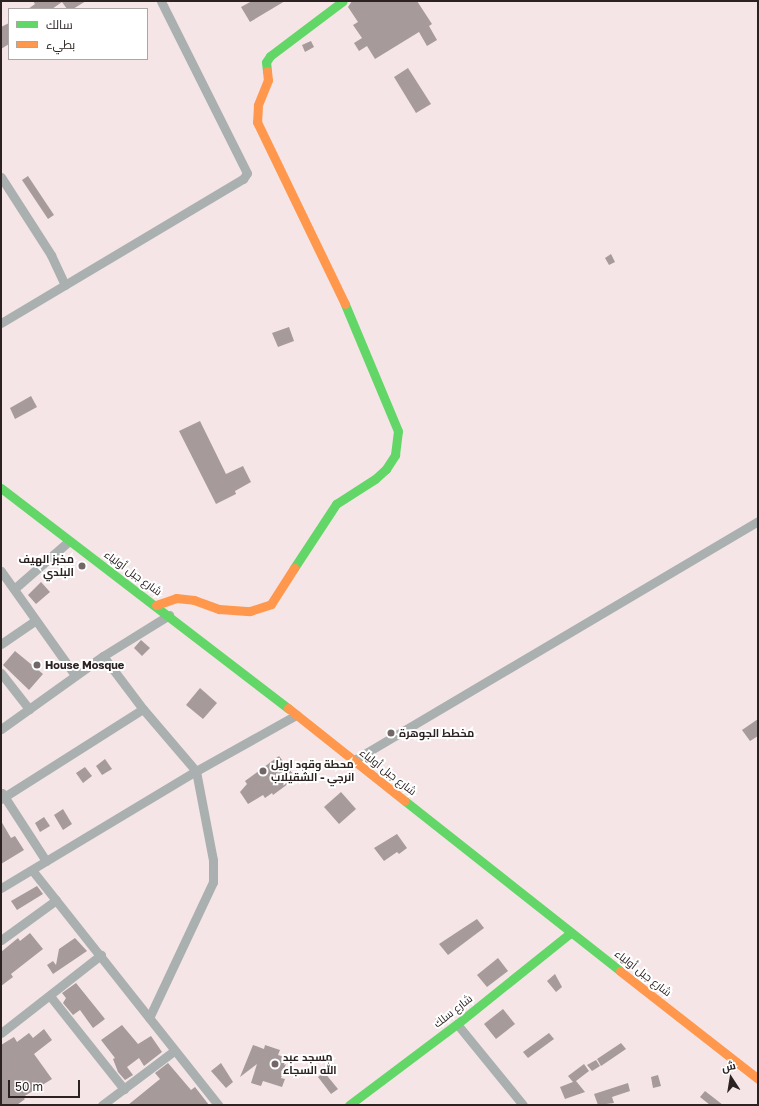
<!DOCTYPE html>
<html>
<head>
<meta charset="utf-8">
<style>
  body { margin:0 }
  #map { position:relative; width:759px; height:1106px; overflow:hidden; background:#f5e5e6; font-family:"Golos Text",Cairo,sans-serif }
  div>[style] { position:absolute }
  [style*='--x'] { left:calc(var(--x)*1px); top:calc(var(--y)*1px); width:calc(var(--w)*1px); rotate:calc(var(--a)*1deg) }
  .building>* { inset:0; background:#a69a9b }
  .street>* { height:9px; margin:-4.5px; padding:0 4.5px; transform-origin:4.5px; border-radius:4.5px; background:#aab0b0 }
  .fast>* { height:9px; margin:-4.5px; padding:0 4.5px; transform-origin:4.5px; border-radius:4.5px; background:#63d668 }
  .slow>* { height:9px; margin:-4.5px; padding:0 4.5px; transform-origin:4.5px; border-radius:4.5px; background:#ff974d }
  .dots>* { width:11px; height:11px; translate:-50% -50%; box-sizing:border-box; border:2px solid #fff; border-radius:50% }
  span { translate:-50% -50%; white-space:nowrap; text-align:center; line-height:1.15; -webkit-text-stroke:4px #fff; paint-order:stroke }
  .poi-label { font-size:11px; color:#2c2222; font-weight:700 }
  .right { translate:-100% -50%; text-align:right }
  .left { translate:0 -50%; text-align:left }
  .street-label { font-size:11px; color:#2c2222 }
  .frame { position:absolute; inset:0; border:2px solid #2c2222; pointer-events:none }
  .legend { position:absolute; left:8px; top:8px; width:140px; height:52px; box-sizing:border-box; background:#fff; border:1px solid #aba7a7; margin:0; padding:5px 7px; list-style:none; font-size:12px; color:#2c2222 }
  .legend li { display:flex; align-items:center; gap:8px; height:20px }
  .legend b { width:20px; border:1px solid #aba7a7 }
  .north { position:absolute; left:711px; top:1058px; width:40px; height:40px; -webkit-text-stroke:3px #fff; paint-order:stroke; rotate:348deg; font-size:11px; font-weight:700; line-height:16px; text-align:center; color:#2c2222 }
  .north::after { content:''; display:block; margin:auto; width:14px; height:18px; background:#2c2222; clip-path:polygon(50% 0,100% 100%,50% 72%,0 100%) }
  .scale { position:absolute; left:8px; top:1080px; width:72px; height:18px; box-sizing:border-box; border:2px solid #2c2222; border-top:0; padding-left:5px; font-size:12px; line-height:14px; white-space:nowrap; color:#2c2222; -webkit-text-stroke:3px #fff; paint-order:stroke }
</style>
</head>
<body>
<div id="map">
  <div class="building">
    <i style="clip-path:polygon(33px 1px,86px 1px,73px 9px,67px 9px,62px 2px,52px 9px,28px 9px,35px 4px)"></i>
    <i style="clip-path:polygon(252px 1px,285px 1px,250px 22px,241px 7px)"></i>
    <i style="clip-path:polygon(352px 1px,417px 1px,432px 24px,429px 26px,437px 40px,427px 46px,419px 32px,375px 59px,367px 46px,359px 51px,354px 43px,362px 38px,353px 25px,358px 22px,348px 7px)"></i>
    <i style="clip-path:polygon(9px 23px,9px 44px,1px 49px,1px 27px)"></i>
    <i style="clip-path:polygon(311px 41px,314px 47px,305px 52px,302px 45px)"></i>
    <i style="clip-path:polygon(408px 68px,431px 104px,416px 113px,394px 77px)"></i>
    <i style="clip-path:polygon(28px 176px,54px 215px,48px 219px,22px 180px)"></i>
    <i style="clip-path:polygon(611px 254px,615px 262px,609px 265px,605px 258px)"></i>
    <i style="clip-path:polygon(289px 327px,294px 341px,278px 347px,272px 333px)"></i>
    <i style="clip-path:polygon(31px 396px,37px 407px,15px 419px,10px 408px)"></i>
    <i style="clip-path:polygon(200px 421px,226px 474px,243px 466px,251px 482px,235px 491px,236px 494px,216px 504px,179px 431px)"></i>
    <i style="clip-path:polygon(41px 582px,50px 592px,36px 604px,28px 595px)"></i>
    <i style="clip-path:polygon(141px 640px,150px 648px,142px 656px,134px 648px)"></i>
    <i style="clip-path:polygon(15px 651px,43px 674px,29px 690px,3px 665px)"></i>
    <i style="clip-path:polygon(200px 688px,217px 703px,203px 719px,186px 705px)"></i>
    <i style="clip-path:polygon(758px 719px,758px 736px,750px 741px,742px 730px)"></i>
    <i style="clip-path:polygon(279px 756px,296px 778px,273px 795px,272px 793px,265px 798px,263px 795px,248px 804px,240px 792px,247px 784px,245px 781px)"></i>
    <i style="clip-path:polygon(105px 759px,112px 769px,102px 775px,96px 766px)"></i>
    <i style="clip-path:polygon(85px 767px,92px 776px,83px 783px,76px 773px)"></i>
    <i style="clip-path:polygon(341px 792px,356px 809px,339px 824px,324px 807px)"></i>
    <i style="clip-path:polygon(63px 809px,72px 824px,63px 830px,54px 815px)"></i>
    <i style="clip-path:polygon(44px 817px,50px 826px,40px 832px,35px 823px)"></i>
    <i style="clip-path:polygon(1px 821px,11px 838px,15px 836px,24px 850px,1px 864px)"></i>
    <i style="clip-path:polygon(397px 834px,407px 848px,399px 854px,397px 852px,384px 861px,374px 848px)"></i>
    <i style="clip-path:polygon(37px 886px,43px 894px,17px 910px,11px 901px)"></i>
    <i style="clip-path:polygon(477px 919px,484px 928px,448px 955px,439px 944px)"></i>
    <i style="clip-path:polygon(30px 933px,43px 949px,11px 974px,13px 977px,1px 986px,1px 952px,18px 938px,20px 941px)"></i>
    <i style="clip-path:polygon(75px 938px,87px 951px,53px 974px,47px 965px,53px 961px,56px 965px,59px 949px)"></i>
    <i style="clip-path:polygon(498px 958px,508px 971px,487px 987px,477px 975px)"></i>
    <i style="clip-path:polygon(555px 974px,562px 987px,556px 992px,547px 981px)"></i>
    <i style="clip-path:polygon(76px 983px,105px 1019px,93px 1028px,80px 1010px,73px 1015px,63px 1003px,66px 998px,62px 993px)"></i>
    <i style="clip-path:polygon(503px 1009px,515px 1024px,496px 1039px,484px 1024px)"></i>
    <i style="clip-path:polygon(442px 1014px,446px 1020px,439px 1025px,435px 1019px)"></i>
    <i style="clip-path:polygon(122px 1025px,138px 1044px,151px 1036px,162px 1052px,144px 1066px,139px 1058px,127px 1067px,133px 1075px,125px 1080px,118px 1072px,113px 1059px,115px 1058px,101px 1040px)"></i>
    <i style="clip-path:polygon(44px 1029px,52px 1040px,34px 1054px,52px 1079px,23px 1097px,25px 1099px,17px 1105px,1px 1105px,1px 1045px,14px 1037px,17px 1042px,29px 1033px,33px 1038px)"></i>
    <i style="clip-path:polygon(549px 1033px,554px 1039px,528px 1058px,523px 1052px)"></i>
    <i style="clip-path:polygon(621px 1043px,626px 1049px,601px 1066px,597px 1059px)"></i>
    <i style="clip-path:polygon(253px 1045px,264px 1049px,265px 1045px,280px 1050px,278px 1055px,288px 1058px,281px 1078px,285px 1079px,282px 1087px,263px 1081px,261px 1086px,251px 1083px,257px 1064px,240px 1077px)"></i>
    <i style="clip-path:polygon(596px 1060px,600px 1066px,592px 1071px,587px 1065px)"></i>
    <i style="clip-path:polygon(168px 1063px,191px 1090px,195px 1087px,209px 1105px,128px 1105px,160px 1079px,155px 1073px)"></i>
    <i style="clip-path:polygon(221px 1063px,233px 1082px,226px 1088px,211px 1071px)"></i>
    <i style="clip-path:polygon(584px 1064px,589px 1071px,576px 1081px,585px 1092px,565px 1099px,560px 1087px,573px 1082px,568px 1076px)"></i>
    <i style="clip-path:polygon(324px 1072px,338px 1089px,331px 1094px,318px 1077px)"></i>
    <i style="clip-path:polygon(658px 1075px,661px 1086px,653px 1088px,651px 1077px)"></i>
    <i style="clip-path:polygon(628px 1083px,630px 1091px,612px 1097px,614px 1103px,598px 1105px,594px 1094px)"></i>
    <i style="clip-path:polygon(705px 1091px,723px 1105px,710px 1105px,700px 1097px)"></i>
  </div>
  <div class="street">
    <i style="--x:1;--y:177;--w:93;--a:57.3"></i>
    <i style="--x:51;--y:255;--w:33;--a:65"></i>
    <i style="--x:1;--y:323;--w:282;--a:-30.8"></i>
    <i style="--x:243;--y:179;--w:7;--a:-56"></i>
    <i style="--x:247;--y:173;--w:192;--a:-116.6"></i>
    <i style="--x:1;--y:571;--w:128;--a:54.6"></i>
    <i style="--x:14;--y:589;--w:73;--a:-41.1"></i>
    <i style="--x:1;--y:644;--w:42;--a:-34.4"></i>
    <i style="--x:103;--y:656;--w:66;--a:53"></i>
    <i style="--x:143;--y:709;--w:82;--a:49.5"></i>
    <i style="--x:196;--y:771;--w:91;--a:79.2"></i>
    <i style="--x:213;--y:860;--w:22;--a:90"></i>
    <i style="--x:213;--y:882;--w:150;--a:115.2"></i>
    <i style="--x:1;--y:673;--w:46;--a:52.1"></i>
    <i style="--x:1;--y:729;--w:125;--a:-35.6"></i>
    <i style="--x:103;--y:656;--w:78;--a:-31.8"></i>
    <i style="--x:354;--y:760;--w:469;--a:-30.6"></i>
    <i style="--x:2;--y:793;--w:81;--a:57.1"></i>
    <i style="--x:1;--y:799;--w:168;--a:-32.4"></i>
    <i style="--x:32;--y:870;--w:300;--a:51.6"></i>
    <i style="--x:1;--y:888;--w:227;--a:-31"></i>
    <i style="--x:196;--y:771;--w:115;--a:-29.2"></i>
    <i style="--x:1;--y:940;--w:68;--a:-36"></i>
    <i style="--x:50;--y:996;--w:119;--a:51.5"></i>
    <i style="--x:457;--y:1024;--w:104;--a:50.8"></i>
    <i style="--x:1;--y:1033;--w:127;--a:-38"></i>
    <i style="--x:102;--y:1105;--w:90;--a:-36.9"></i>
  </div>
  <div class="fast">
    <i style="--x:267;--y:71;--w:9;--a:-96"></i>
    <i style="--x:266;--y:62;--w:7;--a:-56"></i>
    <i style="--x:270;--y:56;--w:91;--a:-37"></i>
    <i style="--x:1;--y:488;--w:362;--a:37.5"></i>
    <i style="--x:294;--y:568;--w:77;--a:-56.7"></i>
    <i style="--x:336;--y:504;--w:46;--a:-32.7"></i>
    <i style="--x:375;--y:479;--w:15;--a:-42"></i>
    <i style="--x:386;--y:469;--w:17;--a:-57"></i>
    <i style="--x:395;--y:455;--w:24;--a:-83"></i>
    <i style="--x:398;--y:431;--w:138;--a:-112.7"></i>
    <i style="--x:405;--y:801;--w:274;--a:38.3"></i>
    <i style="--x:349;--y:1105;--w:135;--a:-36.9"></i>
    <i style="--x:457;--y:1024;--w:145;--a:-38.8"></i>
  </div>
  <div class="slow">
    <i style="--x:267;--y:71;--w:9;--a:84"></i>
    <i style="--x:268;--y:80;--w:27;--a:112"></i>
    <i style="--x:258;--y:105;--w:17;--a:93"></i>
    <i style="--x:257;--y:122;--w:202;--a:64.2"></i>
    <i style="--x:156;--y:605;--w:21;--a:-19"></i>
    <i style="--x:176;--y:598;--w:18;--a:6"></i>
    <i style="--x:194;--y:600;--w:27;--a:20"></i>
    <i style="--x:219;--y:609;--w:31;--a:4"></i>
    <i style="--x:250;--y:611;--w:22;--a:-18"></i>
    <i style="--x:271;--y:604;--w:43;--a:-57.4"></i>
    <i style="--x:288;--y:708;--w:149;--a:38.5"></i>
    <i style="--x:620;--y:971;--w:175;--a:38"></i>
  </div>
  <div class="dots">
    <i style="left:82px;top:566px;background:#726667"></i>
    <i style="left:37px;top:665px;background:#726667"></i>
    <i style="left:391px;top:733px;background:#726667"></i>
    <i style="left:263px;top:771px;background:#726667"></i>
    <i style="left:275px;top:1064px;background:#726667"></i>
  </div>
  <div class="poi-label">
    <span class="right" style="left:74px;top:566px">مخبز الهيف<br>البلدي</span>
    <span class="left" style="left:45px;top:665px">House Mosque</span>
    <span class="left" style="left:399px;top:733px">مخطط الجوهرة</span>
    <span class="left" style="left:271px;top:771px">محطة وقود اويل<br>انرجي - الشقيلاب</span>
    <span class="left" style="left:283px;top:1064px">مسجد عبد<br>الله السجاء</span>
  </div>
  <div class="street-label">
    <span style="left:133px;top:573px;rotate:36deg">شارع جبل أولياء</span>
    <span style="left:388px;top:772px;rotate:38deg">شارع جبل أولياء</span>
    <span style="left:643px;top:973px;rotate:38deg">شارع جبل أولياء</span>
    <span style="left:453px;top:1011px;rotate:-38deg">شارع سلك</span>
  </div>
  <div class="frame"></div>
  <ul class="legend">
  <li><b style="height:5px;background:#63d668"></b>سالك</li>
  <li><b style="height:5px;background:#ff974d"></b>بطيء</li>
  </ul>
  <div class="north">ش</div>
  <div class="scale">50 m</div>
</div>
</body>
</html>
